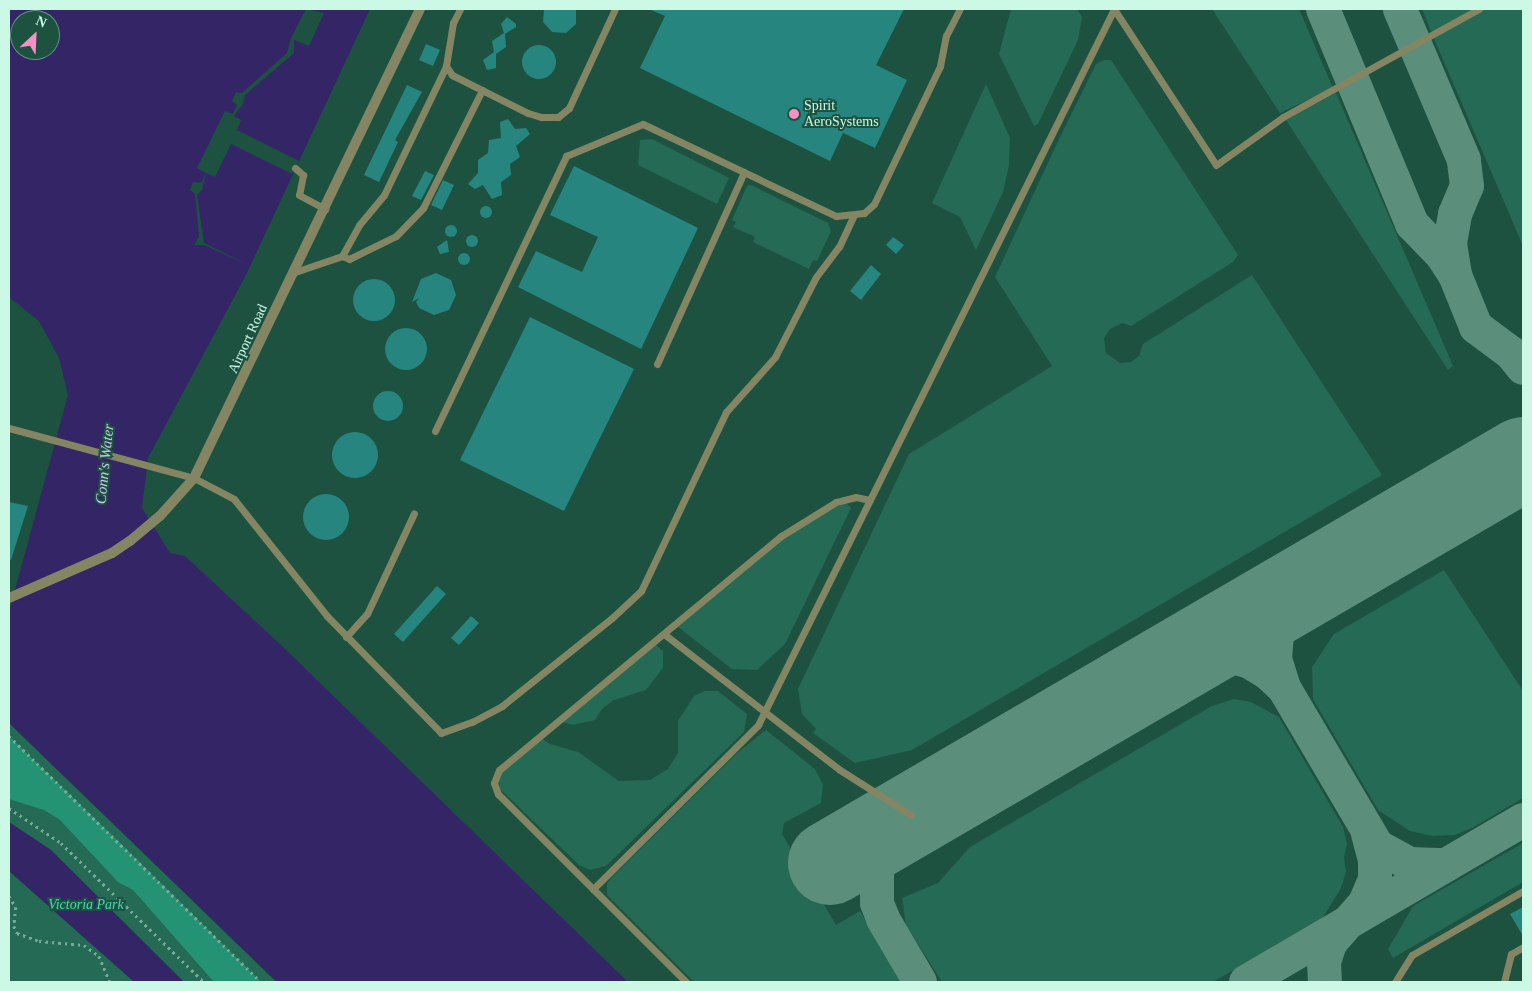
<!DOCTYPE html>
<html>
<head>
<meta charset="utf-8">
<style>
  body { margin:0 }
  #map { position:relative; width:1532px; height:991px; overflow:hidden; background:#1d5241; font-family:"Times New Roman",serif }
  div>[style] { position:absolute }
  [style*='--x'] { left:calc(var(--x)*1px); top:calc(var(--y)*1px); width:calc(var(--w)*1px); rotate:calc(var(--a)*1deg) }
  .green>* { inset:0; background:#246a54 }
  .forest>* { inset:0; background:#249373 }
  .water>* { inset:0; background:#332566 }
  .pier>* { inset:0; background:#1d5241 }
  .taxiway>* { height:34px; margin:-17px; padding:0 17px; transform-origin:17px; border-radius:17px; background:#5c8e7c }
  .runway>* { height:84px; margin:-42px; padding:0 42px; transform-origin:42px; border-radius:42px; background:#5c8e7c }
  .building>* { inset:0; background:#27857f }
  .round { border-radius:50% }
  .path>* { height:2.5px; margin-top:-1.25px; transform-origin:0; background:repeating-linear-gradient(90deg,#79aa98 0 2.5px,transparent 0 6.5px) }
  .service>* { height:7px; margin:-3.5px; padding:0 3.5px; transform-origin:3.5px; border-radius:3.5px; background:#848562 }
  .tertiary>* { height:10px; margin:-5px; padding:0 5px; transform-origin:5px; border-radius:5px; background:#848562 }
  .dots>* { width:14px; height:14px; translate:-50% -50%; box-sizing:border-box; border:2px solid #1d5241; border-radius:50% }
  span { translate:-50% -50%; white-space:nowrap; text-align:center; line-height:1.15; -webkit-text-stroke:4px #1d5241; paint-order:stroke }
  .poi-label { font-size:14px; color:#cbf9e6 }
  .left { translate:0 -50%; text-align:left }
  .street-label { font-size:14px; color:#cbf9e6 }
  .park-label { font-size:14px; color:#49daad; font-style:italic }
  .water-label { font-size:15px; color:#cac8f0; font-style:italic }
  .frame { position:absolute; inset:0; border:10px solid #cbf9e6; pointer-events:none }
  .north { position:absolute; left:10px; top:10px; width:50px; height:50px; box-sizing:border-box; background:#1d5241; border:1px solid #639583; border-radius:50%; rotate:25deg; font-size:14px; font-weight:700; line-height:20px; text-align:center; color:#cbf9e6 }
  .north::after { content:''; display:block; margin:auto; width:18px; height:22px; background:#fa8fc7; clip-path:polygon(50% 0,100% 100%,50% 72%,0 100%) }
</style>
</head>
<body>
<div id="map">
  <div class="green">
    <i style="clip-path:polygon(1011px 9px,1077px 9px,1082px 17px,1078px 40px,1038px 124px,1034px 126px,999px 54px)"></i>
    <i style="clip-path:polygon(1212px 9px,1299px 9px,1333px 88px,1280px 113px)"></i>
    <i style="clip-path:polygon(1422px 9px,1523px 9px,1523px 246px,1432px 34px)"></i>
    <i style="clip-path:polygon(1104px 60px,1111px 60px,1238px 255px,1233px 262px,1131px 326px,1122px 323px,1110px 329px,1104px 338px,1106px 353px,1120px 363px,1131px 362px,1139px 356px,1143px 344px,1252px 275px,1382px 475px,912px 750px,855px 763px,813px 733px,816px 729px,802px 714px,798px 689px,909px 454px,1052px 366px,995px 277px,1059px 139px,1096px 64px)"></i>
    <i style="clip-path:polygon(986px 84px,1010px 138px,1009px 165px,1003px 192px,976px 250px,960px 217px,932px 203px)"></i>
    <i style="clip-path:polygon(1336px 93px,1453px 366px,1448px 370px,1286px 120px)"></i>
    <i style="clip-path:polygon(652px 139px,729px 178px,717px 204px,638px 165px,640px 140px)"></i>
    <i style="clip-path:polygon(751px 185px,828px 223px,831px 231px,817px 261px,813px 260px,809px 269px,753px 242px,755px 237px,733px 227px,736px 222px,732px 220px,747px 186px)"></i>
    <i style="clip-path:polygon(846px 503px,851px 508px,785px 644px,757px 670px,732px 669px,678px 627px,791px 532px,827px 510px)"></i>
    <i style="clip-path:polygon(1444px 570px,1523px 691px,1523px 798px,1472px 828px,1455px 835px,1432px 836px,1410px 831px,1378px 810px,1313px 699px,1312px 667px,1334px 634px)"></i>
    <i style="clip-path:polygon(656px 645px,663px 651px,663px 668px,646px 690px,614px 700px,602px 709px,595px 720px,573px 725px,559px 721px)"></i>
    <i style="clip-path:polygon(705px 691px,718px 691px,747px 714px,744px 732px,606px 866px,590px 870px,579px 865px,500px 789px,499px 780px,504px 768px,541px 738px,550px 744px,578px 752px,619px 781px,650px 780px,668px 769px,678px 753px,678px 721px,694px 696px)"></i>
    <i style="clip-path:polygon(1234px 699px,1251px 702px,1279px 717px,1343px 827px,1347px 844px,1344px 857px,1346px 872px,1341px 888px,1322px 919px,1213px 982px,942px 982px,906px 925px,902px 898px,938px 883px,970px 847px,1212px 706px)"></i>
    <i style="clip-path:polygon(9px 723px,276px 982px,9px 982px)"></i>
    <i style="clip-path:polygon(766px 730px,815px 769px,823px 785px,821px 803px,784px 823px,782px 834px,836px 925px,860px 911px,901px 982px,694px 982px,607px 895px,607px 883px,616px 873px,737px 753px)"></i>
    <i style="clip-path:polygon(1523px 843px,1523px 882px,1393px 958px,1388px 949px,1413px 906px)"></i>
  </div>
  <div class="forest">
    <i style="clip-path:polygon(9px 736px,116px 839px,261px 982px,214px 982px,133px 890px,118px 882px,59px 819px,44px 810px,9px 799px)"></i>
  </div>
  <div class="water">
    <i style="clip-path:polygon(evenodd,9px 9px,370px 9px,246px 275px,148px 458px,142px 508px,170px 553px,185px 556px,283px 647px,628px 982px,277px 982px,9px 723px,9px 612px,68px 395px,59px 358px,39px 321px,9px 297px,9px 9px,20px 20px,50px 20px,50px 50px,20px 50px,20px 20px)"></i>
    <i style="clip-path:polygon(9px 822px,51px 850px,184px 982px,134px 982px,9px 871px)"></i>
  </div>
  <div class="pier">
    <i style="clip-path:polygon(306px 9px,324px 13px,309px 46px,294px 40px,294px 53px,245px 95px,243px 104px,234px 116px,241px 120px,237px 130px,299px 161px,292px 174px,231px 144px,215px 177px,206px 173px,202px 190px,197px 195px,204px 243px,250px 266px,204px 245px,194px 245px,199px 237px,195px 194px,190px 190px,193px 182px,201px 183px,206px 173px,197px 168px,225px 111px,233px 114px,237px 105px,232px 101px,236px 92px,242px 93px,287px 53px,291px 38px)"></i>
  </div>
  <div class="taxiway">
    <i style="--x:1323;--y:9;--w:233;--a:67.5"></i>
    <i style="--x:1412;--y:224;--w:43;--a:45.9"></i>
    <i style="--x:1442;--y:255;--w:24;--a:57"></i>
    <i style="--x:1455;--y:275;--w:32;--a:-99"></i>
    <i style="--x:1450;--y:243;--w:29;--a:-80"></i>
    <i style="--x:1455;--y:214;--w:30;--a:-67"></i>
    <i style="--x:1467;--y:186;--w:26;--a:-97"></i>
    <i style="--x:1464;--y:160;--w:164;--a:-113"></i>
    <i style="--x:1455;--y:275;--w:56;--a:68"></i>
    <i style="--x:1476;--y:327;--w:44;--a:36.6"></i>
    <i style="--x:1511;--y:353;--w:19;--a:51"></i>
    <i style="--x:1520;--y:462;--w:5;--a:-53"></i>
    <i style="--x:1167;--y:668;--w:40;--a:-20.2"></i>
    <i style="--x:1205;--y:654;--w:20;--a:3"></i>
    <i style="--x:1225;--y:655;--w:24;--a:15"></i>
    <i style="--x:1248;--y:661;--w:23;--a:31"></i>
    <i style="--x:1268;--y:673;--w:22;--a:43"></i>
    <i style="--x:1284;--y:688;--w:31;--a:-107"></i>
    <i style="--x:1275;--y:658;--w:23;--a:-85"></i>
    <i style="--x:1277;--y:635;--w:45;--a:-62.3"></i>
    <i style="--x:1298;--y:595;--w:24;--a:-38"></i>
    <i style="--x:1284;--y:688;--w:183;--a:59.5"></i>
    <i style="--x:1377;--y:846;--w:37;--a:29"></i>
    <i style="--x:1409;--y:864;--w:36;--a:2"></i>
    <i style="--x:911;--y:815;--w:26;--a:133"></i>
    <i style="--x:893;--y:834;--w:20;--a:120"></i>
    <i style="--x:883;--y:851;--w:21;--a:107"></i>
    <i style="--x:877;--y:871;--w:32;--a:90"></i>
    <i style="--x:877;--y:903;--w:17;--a:69"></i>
    <i style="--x:883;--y:919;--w:73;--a:59.6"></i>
    <i style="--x:1246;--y:982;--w:321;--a:-30.3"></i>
    <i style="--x:1325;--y:982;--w:20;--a:-93"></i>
    <i style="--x:1324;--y:962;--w:20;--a:-72"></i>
    <i style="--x:1330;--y:943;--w:53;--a:-48.8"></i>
    <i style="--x:1365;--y:903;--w:25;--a:-67"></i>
    <i style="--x:1375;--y:880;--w:20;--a:-90"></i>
    <i style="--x:1375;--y:860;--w:27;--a:-105"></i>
  </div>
  <div class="runway">
    <i style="--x:830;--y:863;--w:802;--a:-30.24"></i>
  </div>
  <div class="building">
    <i style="clip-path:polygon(544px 9px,576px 9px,576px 24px,566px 33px,552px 32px,543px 22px)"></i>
    <i style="clip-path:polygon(649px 9px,904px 9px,876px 65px,907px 80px,875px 148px,843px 133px,830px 161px,640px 68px,665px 16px)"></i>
    <i style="clip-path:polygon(507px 17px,516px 24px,516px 27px,505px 34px,506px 47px,496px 54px,496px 68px,487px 70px,483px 60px,494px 52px,492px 41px,504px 33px,501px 24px)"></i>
    <i style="clip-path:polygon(426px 44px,440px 50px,433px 66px,419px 60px)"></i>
    <i class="round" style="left:522px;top:45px;width:34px;height:34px"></i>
    <i style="clip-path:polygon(407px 85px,422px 92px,395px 140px,398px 142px,379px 182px,364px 175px)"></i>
    <i style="clip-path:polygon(508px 119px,515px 129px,526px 128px,530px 134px,516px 146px,520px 157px,510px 164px,511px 175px,501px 182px,502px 195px,492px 199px,483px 185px,475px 189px,468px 184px,478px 173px,478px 160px,488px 153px,489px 140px,501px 138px,500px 122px)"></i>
    <i style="clip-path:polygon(574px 166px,698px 228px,641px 349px,518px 287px,536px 251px,582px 272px,598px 237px,550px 215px)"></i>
    <i style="clip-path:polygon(425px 171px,434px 175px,421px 200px,412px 196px)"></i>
    <i style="clip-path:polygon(443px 180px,454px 185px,442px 210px,431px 205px)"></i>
    <i class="round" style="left:480px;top:206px;width:12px;height:12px"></i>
    <i class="round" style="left:445px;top:225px;width:12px;height:12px"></i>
    <i class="round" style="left:466px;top:235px;width:12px;height:12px"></i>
    <i style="clip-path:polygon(893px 237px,904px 245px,896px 254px,886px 245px)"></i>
    <i style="clip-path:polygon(447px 240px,449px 252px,440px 254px,437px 247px)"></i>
    <i class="round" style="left:458px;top:253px;width:12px;height:12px"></i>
    <i style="clip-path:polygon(871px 265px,881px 274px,861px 300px,850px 291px)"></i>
    <i style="clip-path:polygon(436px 273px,451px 280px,456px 295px,449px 310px,434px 315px,419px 308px,416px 302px,419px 298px,412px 302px,421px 279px)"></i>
    <i class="round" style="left:353px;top:279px;width:42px;height:42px"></i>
    <i style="clip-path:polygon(530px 317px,634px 369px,564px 511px,460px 460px)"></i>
    <i class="round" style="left:385px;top:328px;width:42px;height:42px"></i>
    <i class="round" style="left:373px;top:391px;width:30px;height:30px"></i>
    <i class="round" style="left:332px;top:432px;width:46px;height:46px"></i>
    <i class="round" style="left:303px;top:494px;width:46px;height:46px"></i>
    <i style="clip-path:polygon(9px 502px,28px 506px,11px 560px,9px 559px)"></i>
    <i style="clip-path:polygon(437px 586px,446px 594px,403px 642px,394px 634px)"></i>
    <i style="clip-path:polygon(471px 616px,479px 623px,459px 645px,451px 638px)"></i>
    <i style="clip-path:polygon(1523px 907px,1523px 936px,1510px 914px)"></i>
  </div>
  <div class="path">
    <i style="--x:9;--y:736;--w:352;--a:44.3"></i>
    <i style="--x:9;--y:808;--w:63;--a:33.9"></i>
    <i style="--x:61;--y:843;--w:199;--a:44.2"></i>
    <i style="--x:9;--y:896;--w:13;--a:58"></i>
    <i style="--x:16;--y:907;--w:19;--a:96"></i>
    <i style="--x:14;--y:926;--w:8;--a:67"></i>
    <i style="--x:17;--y:933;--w:23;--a:20"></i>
    <i style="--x:39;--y:941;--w:45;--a:5.1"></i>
    <i style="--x:84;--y:945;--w:19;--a:36"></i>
    <i style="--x:99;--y:956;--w:28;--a:67"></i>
  </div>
  <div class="service">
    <i style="--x:446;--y:66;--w:11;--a:56"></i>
    <i style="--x:452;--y:75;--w:85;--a:26.6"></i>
    <i style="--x:528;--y:113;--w:14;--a:17"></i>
    <i style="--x:541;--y:117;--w:17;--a:0"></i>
    <i style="--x:558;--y:117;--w:14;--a:-39"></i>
    <i style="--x:569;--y:108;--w:109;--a:-65.1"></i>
    <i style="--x:295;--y:168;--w:11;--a:41"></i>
    <i style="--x:303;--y:175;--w:20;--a:101"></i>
    <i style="--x:299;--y:195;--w:30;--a:28"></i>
    <i style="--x:342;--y:256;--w:8;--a:23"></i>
    <i style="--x:349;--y:259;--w:52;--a:-26.1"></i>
    <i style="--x:396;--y:236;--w:39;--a:-46"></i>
    <i style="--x:423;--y:208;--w:132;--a:-63.4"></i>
    <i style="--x:295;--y:272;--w:50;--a:-18.8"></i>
    <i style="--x:342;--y:256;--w:35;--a:-61"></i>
    <i style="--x:359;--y:225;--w:39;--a:-50"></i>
    <i style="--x:384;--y:195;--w:143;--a:-64.3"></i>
    <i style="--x:446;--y:66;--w:44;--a:-80.8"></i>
    <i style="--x:453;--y:23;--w:16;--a:-63"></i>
    <i style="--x:657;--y:364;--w:211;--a:-65.6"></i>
    <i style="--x:9;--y:428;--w:192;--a:15.1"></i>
    <i style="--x:194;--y:478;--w:45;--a:27.7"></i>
    <i style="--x:234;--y:499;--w:149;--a:51.5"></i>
    <i style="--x:327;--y:616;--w:163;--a:45.7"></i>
    <i style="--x:441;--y:733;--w:33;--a:-20"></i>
    <i style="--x:472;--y:722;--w:34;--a:-28"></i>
    <i style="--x:502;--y:706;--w:142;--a:-38.7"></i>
    <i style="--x:613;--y:617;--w:38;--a:-43"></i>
    <i style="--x:641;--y:591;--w:198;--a:-64.6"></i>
    <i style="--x:726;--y:412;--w:74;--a:-48.3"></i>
    <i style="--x:775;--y:357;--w:90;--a:-62.9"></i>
    <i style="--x:816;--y:277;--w:38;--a:-53"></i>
    <i style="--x:839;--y:247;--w:35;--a:-65"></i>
    <i style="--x:435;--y:431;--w:305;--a:-64.5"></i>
    <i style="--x:566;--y:156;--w:83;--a:-22.6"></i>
    <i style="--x:643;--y:124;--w:214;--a:25.5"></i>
    <i style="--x:836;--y:216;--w:28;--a:-6"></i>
    <i style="--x:864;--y:213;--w:13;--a:-42"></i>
    <i style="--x:874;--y:204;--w:153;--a:-64.4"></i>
    <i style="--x:940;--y:66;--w:31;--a:-79"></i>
    <i style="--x:946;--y:36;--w:30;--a:-63"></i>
    <i style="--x:870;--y:500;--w:14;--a:-168"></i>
    <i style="--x:856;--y:497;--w:21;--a:166"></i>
    <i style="--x:836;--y:502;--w:65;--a:148.3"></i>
    <i style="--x:781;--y:536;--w:366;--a:140.3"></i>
    <i style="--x:499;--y:770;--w:14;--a:111"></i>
    <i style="--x:494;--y:783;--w:12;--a:70"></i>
    <i style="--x:498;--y:794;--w:134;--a:45"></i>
    <i style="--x:593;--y:889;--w:233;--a:-44.8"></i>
    <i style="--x:758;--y:725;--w:800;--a:-63.56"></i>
    <i style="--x:1114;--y:9;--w:186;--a:56.8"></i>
    <i style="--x:1216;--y:165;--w:82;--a:-35.6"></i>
    <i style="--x:1283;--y:117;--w:224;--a:-28.9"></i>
    <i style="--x:664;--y:634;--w:222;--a:37.7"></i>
    <i style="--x:840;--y:770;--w:84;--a:32.4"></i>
    <i style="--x:346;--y:637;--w:31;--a:-48"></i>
    <i style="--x:367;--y:614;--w:111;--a:-65"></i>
    <i style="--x:593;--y:889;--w:132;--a:45"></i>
    <i style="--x:1395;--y:982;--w:32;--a:-58"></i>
    <i style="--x:1412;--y:955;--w:128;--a:-30"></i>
    <i style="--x:1504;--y:982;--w:29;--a:-76"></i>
    <i style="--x:1511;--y:954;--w:14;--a:-30"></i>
  </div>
  <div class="tertiary">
    <i style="--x:9;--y:598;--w:112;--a:-23.6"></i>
    <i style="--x:112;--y:553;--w:22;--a:-34"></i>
    <i style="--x:130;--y:541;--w:39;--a:-40"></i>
    <i style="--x:160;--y:516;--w:51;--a:-48.2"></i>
    <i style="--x:194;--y:478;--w:521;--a:-64.27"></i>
  </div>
  <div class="dots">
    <i style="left:794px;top:114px;background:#fa8fc7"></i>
  </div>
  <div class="poi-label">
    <span class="left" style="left:804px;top:114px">Spirit<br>AeroSystems</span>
  </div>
  <div class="street-label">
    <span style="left:248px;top:339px;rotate:-65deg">Airport Road</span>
  </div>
  <div class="park-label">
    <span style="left:86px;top:905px">Victoria Park</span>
  </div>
  <div class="water-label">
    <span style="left:105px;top:464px;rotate:-84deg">Conn's Water</span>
  </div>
  <div class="frame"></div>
  <div class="north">N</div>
</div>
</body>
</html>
